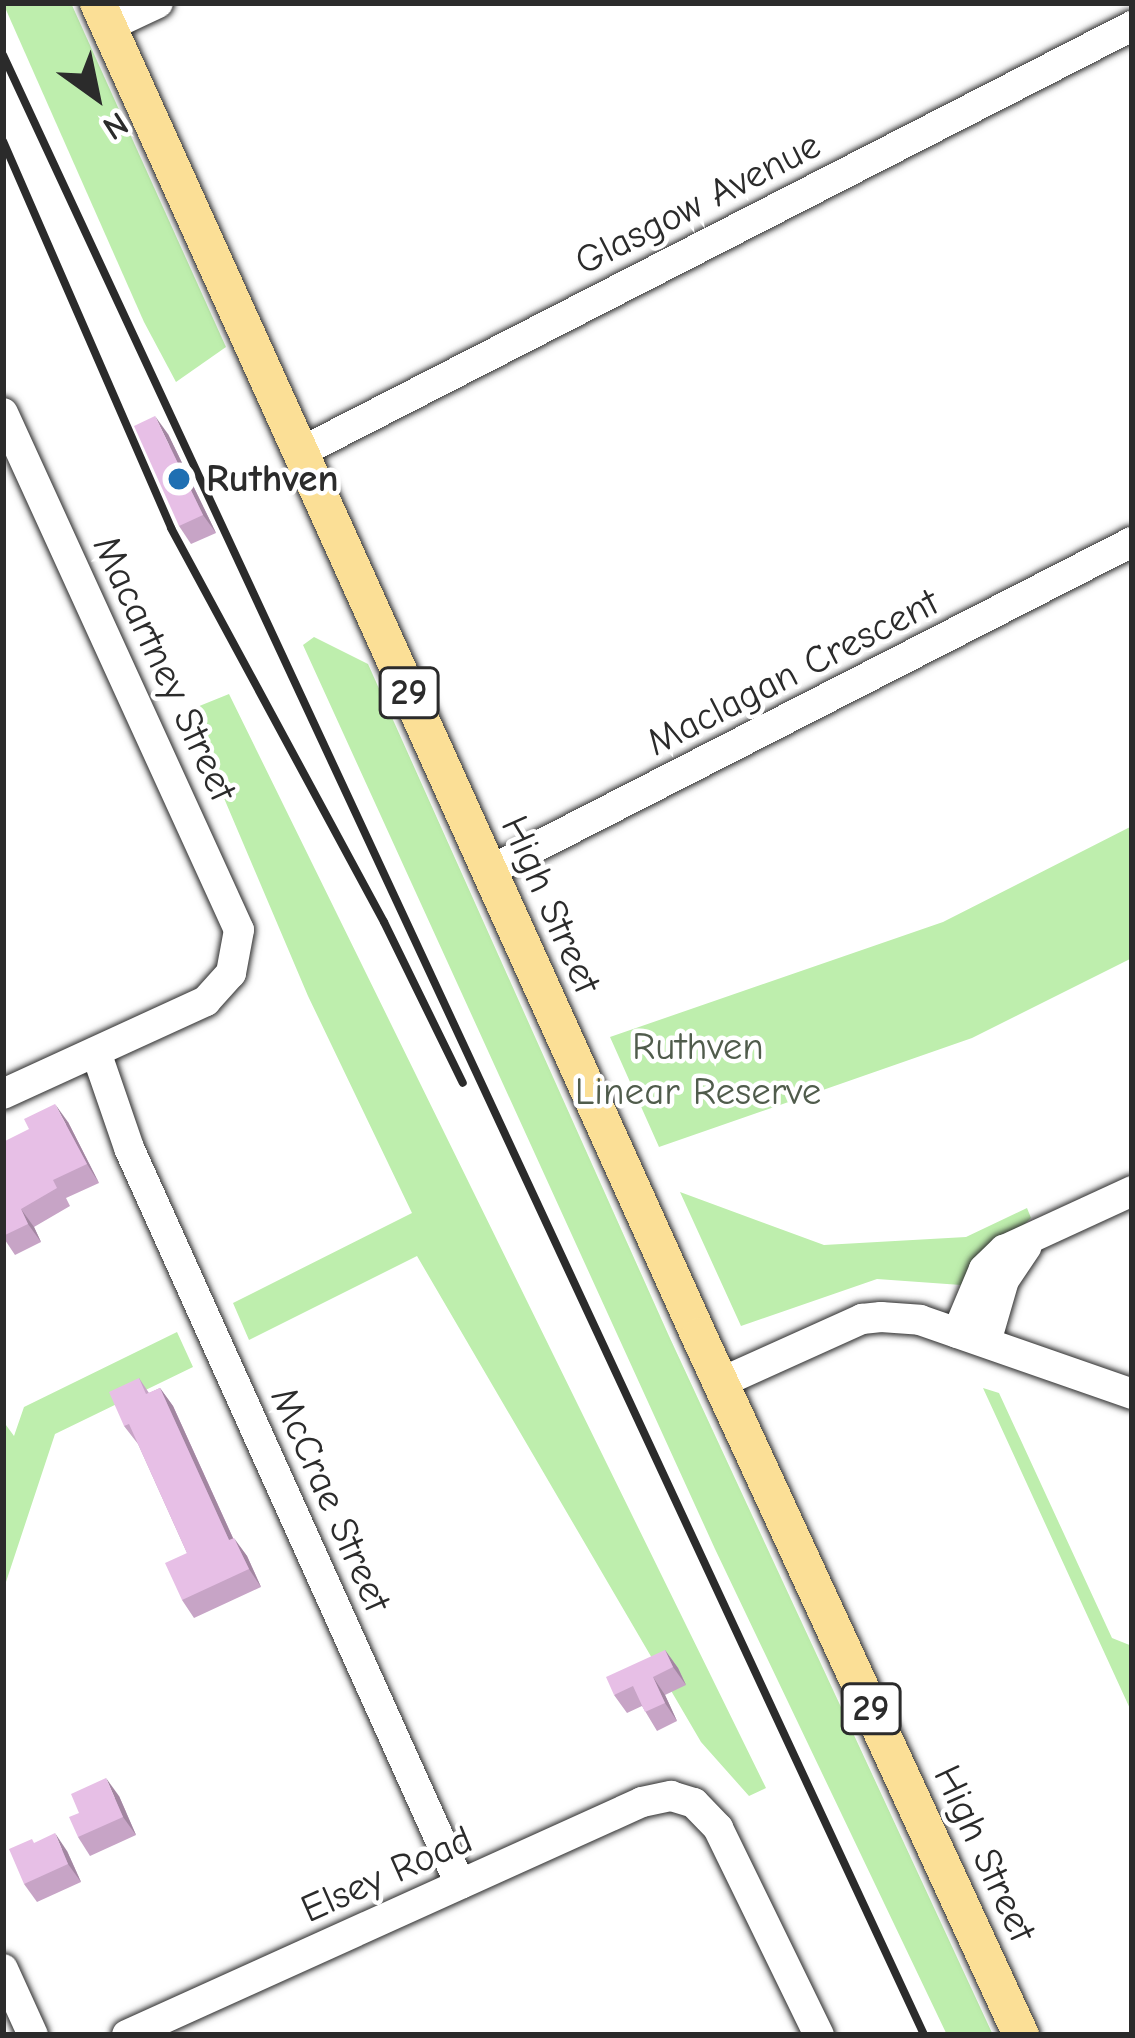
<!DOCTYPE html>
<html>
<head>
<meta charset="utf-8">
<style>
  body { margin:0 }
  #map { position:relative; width:1135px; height:2038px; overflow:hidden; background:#fff; font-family:"Comic Neue",sans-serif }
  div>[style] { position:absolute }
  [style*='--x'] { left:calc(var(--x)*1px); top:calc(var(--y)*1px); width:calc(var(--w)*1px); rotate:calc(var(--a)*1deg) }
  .green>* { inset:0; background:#beeead }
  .roads { filter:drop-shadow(0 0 3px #2b2b2b) drop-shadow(0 0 3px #2b2b2b) }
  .minor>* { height:30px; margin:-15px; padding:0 15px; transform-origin:15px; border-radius:15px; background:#fff }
  .major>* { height:36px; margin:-18px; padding:0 18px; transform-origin:18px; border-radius:18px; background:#fbdf96 }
  .rail>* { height:8px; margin:-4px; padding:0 4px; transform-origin:4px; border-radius:4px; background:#2b2b2b }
  .wall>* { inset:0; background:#c7a4c6 }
  .shaded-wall>* { inset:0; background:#a286a1 }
  .building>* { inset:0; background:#e7bfe6 }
  .dots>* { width:33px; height:33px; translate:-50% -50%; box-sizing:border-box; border:6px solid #fff; border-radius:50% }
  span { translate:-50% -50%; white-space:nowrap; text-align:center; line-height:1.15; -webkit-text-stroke:9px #fff; paint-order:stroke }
  .shield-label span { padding:3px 9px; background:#fff; border:3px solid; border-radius:9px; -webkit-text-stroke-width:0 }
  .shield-label { font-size:36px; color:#2b2b2b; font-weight:700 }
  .street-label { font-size:39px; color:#2b2b2b }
  .poi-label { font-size:39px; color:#2b2b2b; font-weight:700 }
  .left { translate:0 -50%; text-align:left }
  .park-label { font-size:39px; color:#505c4c }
  .frame { position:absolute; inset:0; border:6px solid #2b2b2b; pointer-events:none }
  .north { position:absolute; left:36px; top:36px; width:120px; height:120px; -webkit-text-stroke:9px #fff; paint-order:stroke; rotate:147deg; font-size:33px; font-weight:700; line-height:48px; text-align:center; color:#2b2b2b }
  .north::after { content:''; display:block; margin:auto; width:42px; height:54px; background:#2b2b2b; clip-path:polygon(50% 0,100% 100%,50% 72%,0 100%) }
</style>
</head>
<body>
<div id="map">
  <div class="green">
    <i style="clip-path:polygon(3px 3px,71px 3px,226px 347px,176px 382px,144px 322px)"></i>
    <i style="clip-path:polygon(314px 637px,368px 664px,669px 1336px,993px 2035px,947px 2035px,715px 1549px,303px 645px)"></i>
    <i style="clip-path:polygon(229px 694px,766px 1788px,749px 1796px,701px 1742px,417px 1256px,249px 1340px,233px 1303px,412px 1213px,308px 996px,187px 711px)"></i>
    <i style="clip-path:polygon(1132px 826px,1132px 958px,972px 1038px,659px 1147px,610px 1037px,943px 922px)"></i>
    <i style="clip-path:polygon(680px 1192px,824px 1245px,966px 1237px,1027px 1208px,1031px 1218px,961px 1285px,877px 1279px,741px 1326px)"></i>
    <i style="clip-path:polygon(177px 1332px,193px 1367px,55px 1434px,3px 1591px,3px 1421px,14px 1436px,24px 1407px)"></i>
    <i style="clip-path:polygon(983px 1388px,999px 1393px,1112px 1638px,1132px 1646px,1132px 1713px)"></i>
  </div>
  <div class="roads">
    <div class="minor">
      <i style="--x:109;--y:26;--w:54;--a:-25.1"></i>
      <i style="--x:3;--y:413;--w:568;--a:65.46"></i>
      <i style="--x:239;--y:930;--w:44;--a:100.5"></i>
      <i style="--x:231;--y:973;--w:38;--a:132"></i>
      <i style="--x:206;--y:1001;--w:223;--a:155.4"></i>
      <i style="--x:301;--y:452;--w:934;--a:-27.14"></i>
      <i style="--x:489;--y:871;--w:722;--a:-27.1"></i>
      <i style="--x:96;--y:1052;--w:102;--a:71"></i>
      <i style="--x:129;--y:1148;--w:807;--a:65.79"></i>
      <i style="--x:957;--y:1333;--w:69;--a:-67.1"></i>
      <i style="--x:984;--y:1269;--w:28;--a:-44"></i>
      <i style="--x:1004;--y:1250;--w:141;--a:-24.7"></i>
      <i style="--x:986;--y:1342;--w:65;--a:-73.8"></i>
      <i style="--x:1004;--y:1280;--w:40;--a:-56"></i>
      <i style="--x:720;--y:1383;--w:156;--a:-24.3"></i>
      <i style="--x:862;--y:1319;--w:19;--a:-6"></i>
      <i style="--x:881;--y:1317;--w:39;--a:4"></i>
      <i style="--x:920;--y:1320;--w:225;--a:19.2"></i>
      <i style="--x:3;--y:1969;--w:72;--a:65.6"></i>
      <i style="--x:127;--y:2035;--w:565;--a:-24.34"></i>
      <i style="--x:642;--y:1802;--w:30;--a:-12"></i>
      <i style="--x:671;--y:1796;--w:24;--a:17"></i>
      <i style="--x:694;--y:1803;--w:35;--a:46"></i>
      <i style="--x:718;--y:1828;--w:230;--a:64"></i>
    </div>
    <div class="major">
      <i style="--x:98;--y:3;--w:1462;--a:65.73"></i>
      <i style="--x:699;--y:1336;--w:770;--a:65.27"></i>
    </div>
  </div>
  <div class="rail">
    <i style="--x:3;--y:55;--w:2184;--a:65.05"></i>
    <i style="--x:3;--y:141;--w:422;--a:66.5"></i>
    <i style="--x:171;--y:528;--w:448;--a:61.6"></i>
    <i style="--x:384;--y:922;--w:179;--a:63.9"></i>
  </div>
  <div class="wall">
    <i style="clip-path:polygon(168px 434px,216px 533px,191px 544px,179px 526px)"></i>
    <i style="clip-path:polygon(68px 1122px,99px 1183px,66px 1198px,70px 1206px,34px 1227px,41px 1242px,15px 1255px,3px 1237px)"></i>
    <i style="clip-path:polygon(139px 1378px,149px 1393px,160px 1388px,173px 1406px,233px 1538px,247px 1556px,261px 1587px,194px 1618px,182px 1600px,187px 1553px,138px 1444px,124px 1426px)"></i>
    <i style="clip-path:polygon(665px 1650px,678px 1668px,686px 1685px,665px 1695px,677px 1721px,657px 1731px,642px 1706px,627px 1713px,614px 1695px)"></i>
    <i style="clip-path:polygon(119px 1796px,136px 1835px,90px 1856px,78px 1837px,79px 1813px)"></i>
    <i style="clip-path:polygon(35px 1843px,67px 1851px,81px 1882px,37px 1902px,24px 1884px)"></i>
  </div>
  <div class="shaded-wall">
    <i style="clip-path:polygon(155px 416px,168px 434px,216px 533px,203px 515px)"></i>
    <i style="clip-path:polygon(55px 1104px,68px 1122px,99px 1183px,87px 1164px)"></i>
    <i style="clip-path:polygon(21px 1209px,34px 1227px,41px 1242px,28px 1224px)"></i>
    <i style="clip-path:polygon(160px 1388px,173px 1406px,242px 1558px,229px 1540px)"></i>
    <i style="clip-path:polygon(234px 1538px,247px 1556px,261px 1587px,249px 1569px)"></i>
    <i style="clip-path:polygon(665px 1650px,678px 1668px,686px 1685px,673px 1667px)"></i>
    <i style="clip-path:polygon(653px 1677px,665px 1695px,677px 1721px,665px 1703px)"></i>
    <i style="clip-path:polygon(106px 1778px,119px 1796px,136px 1835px,123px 1817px)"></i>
    <i style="clip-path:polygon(55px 1833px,67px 1851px,81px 1882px,68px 1864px)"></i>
  </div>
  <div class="building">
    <i style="clip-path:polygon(155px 416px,203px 515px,179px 526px,134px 426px)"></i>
    <i style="clip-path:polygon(55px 1104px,87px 1164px,53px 1180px,57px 1188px,21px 1209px,28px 1224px,3px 1236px,3px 1142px,29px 1129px,24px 1119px)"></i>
    <i style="clip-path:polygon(139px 1378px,146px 1394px,160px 1388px,229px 1540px,234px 1538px,249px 1569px,182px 1600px,165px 1563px,187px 1553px,129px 1424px,124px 1426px,109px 1392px)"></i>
    <i style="clip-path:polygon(665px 1650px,673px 1667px,653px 1677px,665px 1703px,645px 1712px,633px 1686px,614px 1695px,606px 1677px)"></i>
    <i style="clip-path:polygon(106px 1778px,123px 1817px,78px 1837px,69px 1817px,79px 1813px,71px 1794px)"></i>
    <i style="clip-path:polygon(55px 1833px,68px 1864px,24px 1884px,9px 1849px,32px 1839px,34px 1843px)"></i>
  </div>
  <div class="dots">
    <i style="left:179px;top:479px;background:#1f6fb2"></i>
  </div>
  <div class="shield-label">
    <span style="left:409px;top:693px">29</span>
    <span style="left:871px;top:1709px">29</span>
  </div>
  <div class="street-label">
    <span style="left:698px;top:204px;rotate:-27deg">Glasgow Avenue</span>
    <span style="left:164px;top:669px;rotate:65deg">Macartney Street</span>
    <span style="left:793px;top:673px;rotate:-27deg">Maclagan Crescent</span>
    <span style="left:550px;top:905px;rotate:66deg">High Street</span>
    <span style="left:330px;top:1500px;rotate:66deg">McCrae Street</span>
    <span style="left:984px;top:1854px;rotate:65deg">High Street</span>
    <span style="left:387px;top:1875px;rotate:-24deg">Elsey Road</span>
  </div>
  <div class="poi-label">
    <span class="left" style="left:206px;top:479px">Ruthven</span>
  </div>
  <div class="park-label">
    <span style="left:698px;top:1070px">Ruthven<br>Linear Reserve</span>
  </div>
  <div class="frame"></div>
  <div class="north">N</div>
</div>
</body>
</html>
